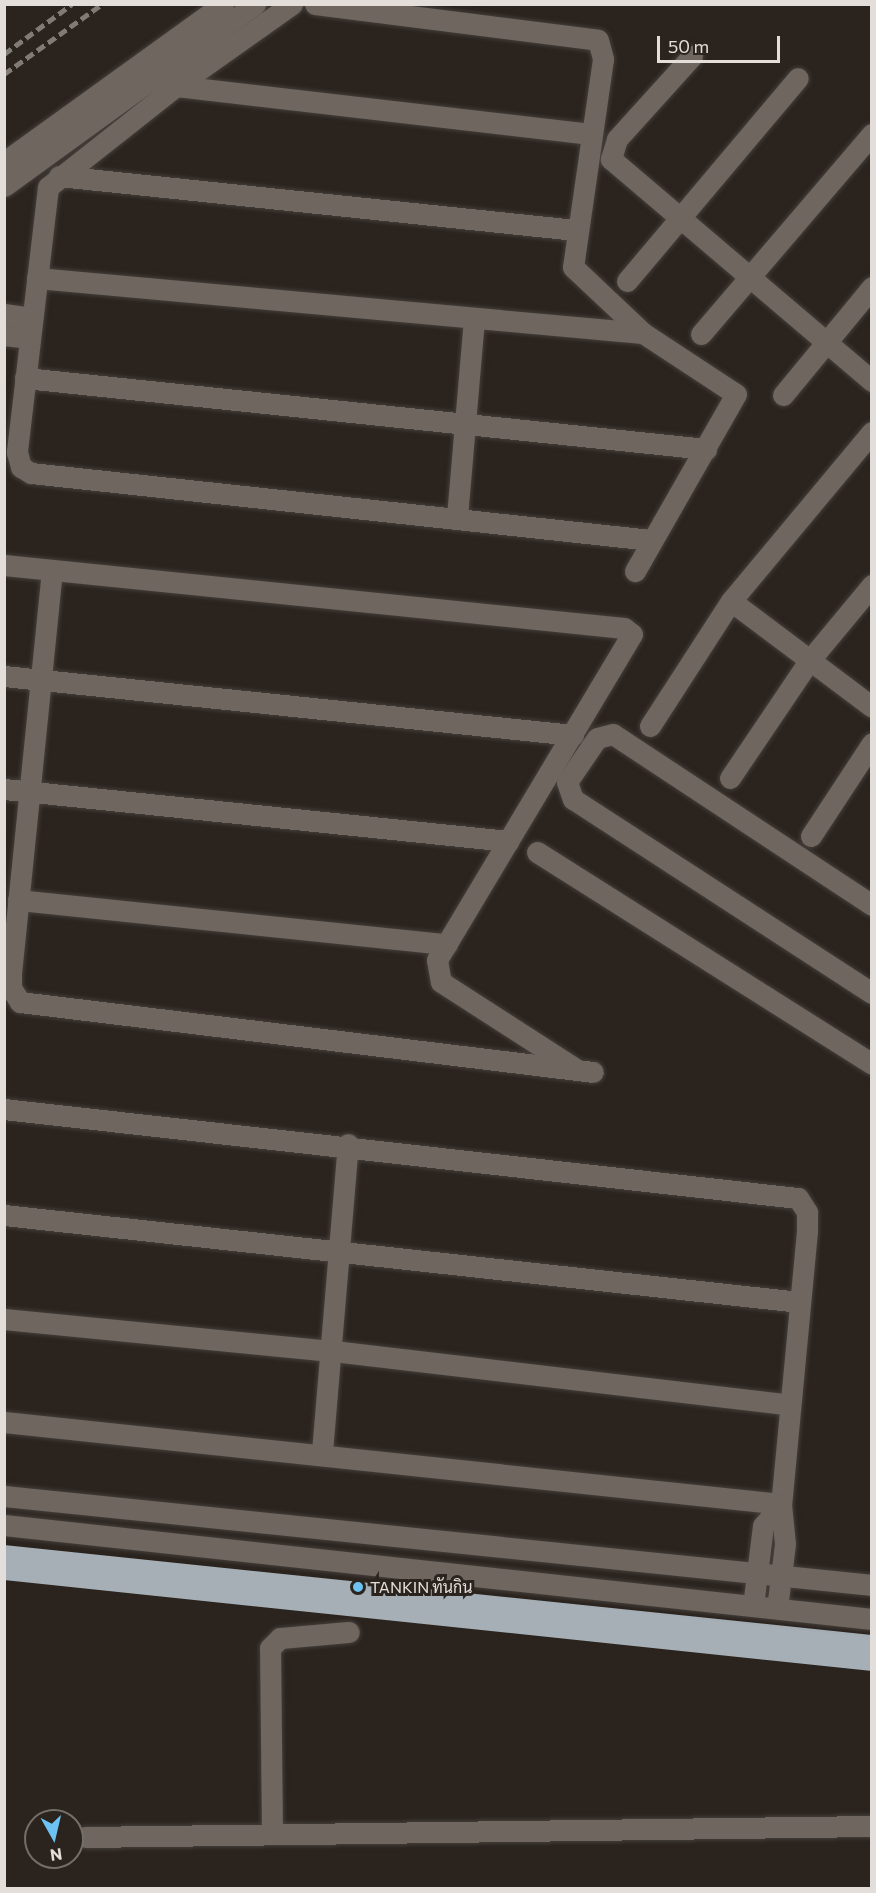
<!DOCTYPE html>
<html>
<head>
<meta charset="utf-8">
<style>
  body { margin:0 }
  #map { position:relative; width:876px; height:1893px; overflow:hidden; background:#2a231e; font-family:Commissioner,Sarabun,sans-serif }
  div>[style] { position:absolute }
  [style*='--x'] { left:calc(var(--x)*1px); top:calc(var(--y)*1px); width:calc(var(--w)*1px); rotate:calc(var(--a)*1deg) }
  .building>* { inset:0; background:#a5afb5 }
  .roads { filter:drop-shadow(0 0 2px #443e3a) drop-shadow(0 0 2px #443e3a) }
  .minor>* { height:21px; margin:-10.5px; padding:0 10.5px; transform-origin:10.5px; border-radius:10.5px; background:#6e665f }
  .rail>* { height:4.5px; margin-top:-2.25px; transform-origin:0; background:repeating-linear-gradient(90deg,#817b76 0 9px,transparent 0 13.5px) }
  .dots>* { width:16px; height:16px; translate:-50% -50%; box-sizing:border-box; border:3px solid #2a231e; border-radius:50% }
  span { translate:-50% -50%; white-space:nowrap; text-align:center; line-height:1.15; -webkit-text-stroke:6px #2a231e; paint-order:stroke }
  .poi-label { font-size:16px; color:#e3deda }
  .left { translate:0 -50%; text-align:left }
  .frame { position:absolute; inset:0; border:6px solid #e3deda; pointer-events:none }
  .north { position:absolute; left:24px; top:1809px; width:60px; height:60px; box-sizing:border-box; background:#2a231e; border:2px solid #746e69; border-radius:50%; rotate:172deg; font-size:16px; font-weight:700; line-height:24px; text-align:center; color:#e3deda }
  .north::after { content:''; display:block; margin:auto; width:21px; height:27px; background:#6cc3f2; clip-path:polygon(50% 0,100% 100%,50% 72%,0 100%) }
  .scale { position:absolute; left:657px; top:36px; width:123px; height:27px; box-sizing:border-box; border:3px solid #e3deda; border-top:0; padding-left:8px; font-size:18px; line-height:21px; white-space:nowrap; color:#e3deda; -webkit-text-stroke:4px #2a231e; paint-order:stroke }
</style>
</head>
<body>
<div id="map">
  <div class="building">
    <i style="clip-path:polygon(4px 1545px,872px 1635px,872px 1671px,4px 1580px)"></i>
  </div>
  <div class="roads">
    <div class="minor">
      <i style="--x:292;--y:4;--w:142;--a:144.7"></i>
      <i style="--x:176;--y:86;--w:163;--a:141.7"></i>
      <i style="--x:48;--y:187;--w:267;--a:96.7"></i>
      <i style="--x:17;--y:452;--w:16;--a:75"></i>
      <i style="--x:21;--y:467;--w:12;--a:31"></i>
      <i style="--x:31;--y:473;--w:624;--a:6.17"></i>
      <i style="--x:315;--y:4;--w:285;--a:7.2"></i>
      <i style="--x:598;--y:40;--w:20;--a:75"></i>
      <i style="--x:603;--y:59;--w:210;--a:98.2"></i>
      <i style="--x:573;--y:267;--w:96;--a:43.3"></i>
      <i style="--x:643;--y:333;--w:111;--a:33.3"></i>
      <i style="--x:736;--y:394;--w:204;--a:119.7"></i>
      <i style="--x:692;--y:56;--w:112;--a:132.1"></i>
      <i style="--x:617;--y:139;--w:21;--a:107"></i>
      <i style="--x:611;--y:159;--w:343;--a:40.4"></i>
      <i style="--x:176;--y:86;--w:418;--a:6.6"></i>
      <i style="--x:4;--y:162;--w:270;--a:-35.8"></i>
      <i style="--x:59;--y:176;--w:519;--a:5.97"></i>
      <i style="--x:4;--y:186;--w:310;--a:-35.9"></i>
      <i style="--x:37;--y:278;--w:608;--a:5.19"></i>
      <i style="--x:627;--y:281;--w:265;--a:-49.9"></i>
      <i style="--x:4;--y:314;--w:28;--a:8"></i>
      <i style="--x:701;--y:334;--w:263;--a:-49.5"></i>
      <i style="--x:4;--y:335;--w:26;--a:7"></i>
      <i style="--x:25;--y:378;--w:685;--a:5.95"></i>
      <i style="--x:783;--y:395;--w:140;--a:-50.5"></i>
      <i style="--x:457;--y:517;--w:199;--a:-85.1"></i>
      <i style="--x:4;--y:565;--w:623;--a:5.8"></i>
      <i style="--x:624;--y:628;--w:10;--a:37"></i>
      <i style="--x:632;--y:634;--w:380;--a:120.9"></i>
      <i style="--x:437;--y:960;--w:22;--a:80"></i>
      <i style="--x:441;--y:982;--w:157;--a:32.8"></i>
      <i style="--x:52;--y:570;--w:404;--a:95.8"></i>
      <i style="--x:11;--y:972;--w:16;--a:90"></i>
      <i style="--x:11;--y:988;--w:17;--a:57"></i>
      <i style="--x:20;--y:1002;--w:577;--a:6.96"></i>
      <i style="--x:731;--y:601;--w:176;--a:36.9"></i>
      <i style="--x:4;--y:676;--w:572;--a:5.92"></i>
      <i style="--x:650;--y:726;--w:149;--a:-57.1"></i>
      <i style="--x:731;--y:601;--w:220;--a:-50.2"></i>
      <i style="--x:730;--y:778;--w:141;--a:-56"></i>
      <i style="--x:809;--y:661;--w:99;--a:-50.3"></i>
      <i style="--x:4;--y:789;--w:507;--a:5.89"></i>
      <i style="--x:811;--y:836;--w:111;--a:-56.7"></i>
      <i style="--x:537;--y:852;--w:396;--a:32.3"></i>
      <i style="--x:18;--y:900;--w:431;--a:5.9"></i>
      <i style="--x:872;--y:905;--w:310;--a:-146.6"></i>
      <i style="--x:613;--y:734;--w:16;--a:166"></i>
      <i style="--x:597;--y:738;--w:53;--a:124.3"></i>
      <i style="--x:567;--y:782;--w:18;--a:71"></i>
      <i style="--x:573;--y:799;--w:356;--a:33"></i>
      <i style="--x:4;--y:1109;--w:799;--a:6.4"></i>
      <i style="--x:798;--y:1198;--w:17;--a:57"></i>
      <i style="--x:807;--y:1212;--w:19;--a:90"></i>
      <i style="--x:807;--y:1231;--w:274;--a:95.4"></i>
      <i style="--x:781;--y:1504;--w:40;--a:84.3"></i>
      <i style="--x:785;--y:1544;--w:64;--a:97.1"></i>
      <i style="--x:4;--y:1215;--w:801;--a:6.24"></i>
      <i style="--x:4;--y:1319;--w:331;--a:5.6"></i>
      <i style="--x:333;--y:1351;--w:460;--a:6.7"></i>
      <i style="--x:4;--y:1422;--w:781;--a:6.02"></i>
      <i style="--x:322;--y:1452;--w:309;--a:-85.2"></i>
      <i style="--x:4;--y:1496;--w:873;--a:5.85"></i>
      <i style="--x:4;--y:1525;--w:873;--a:6.18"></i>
      <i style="--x:753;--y:1606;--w:81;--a:-82.9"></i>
      <i style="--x:763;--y:1526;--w:28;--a:-51"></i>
      <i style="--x:272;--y:1834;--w:186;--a:-90.6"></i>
      <i style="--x:270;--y:1648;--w:14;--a:-45"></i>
      <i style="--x:280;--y:1638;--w:69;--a:-5"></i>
      <i style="--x:85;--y:1837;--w:787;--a:-0.8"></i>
    </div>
  </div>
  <div class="rail">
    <i style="--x:4;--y:54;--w:84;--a:-36.3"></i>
    <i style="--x:4;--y:74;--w:120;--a:-35.5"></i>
  </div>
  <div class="dots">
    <i style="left:358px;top:1587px;background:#6cc3f2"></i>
  </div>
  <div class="poi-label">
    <span class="left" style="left:370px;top:1587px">TANKIN ทันกิน</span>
  </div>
  <div class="frame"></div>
  <div class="north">N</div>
  <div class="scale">50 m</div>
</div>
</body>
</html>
